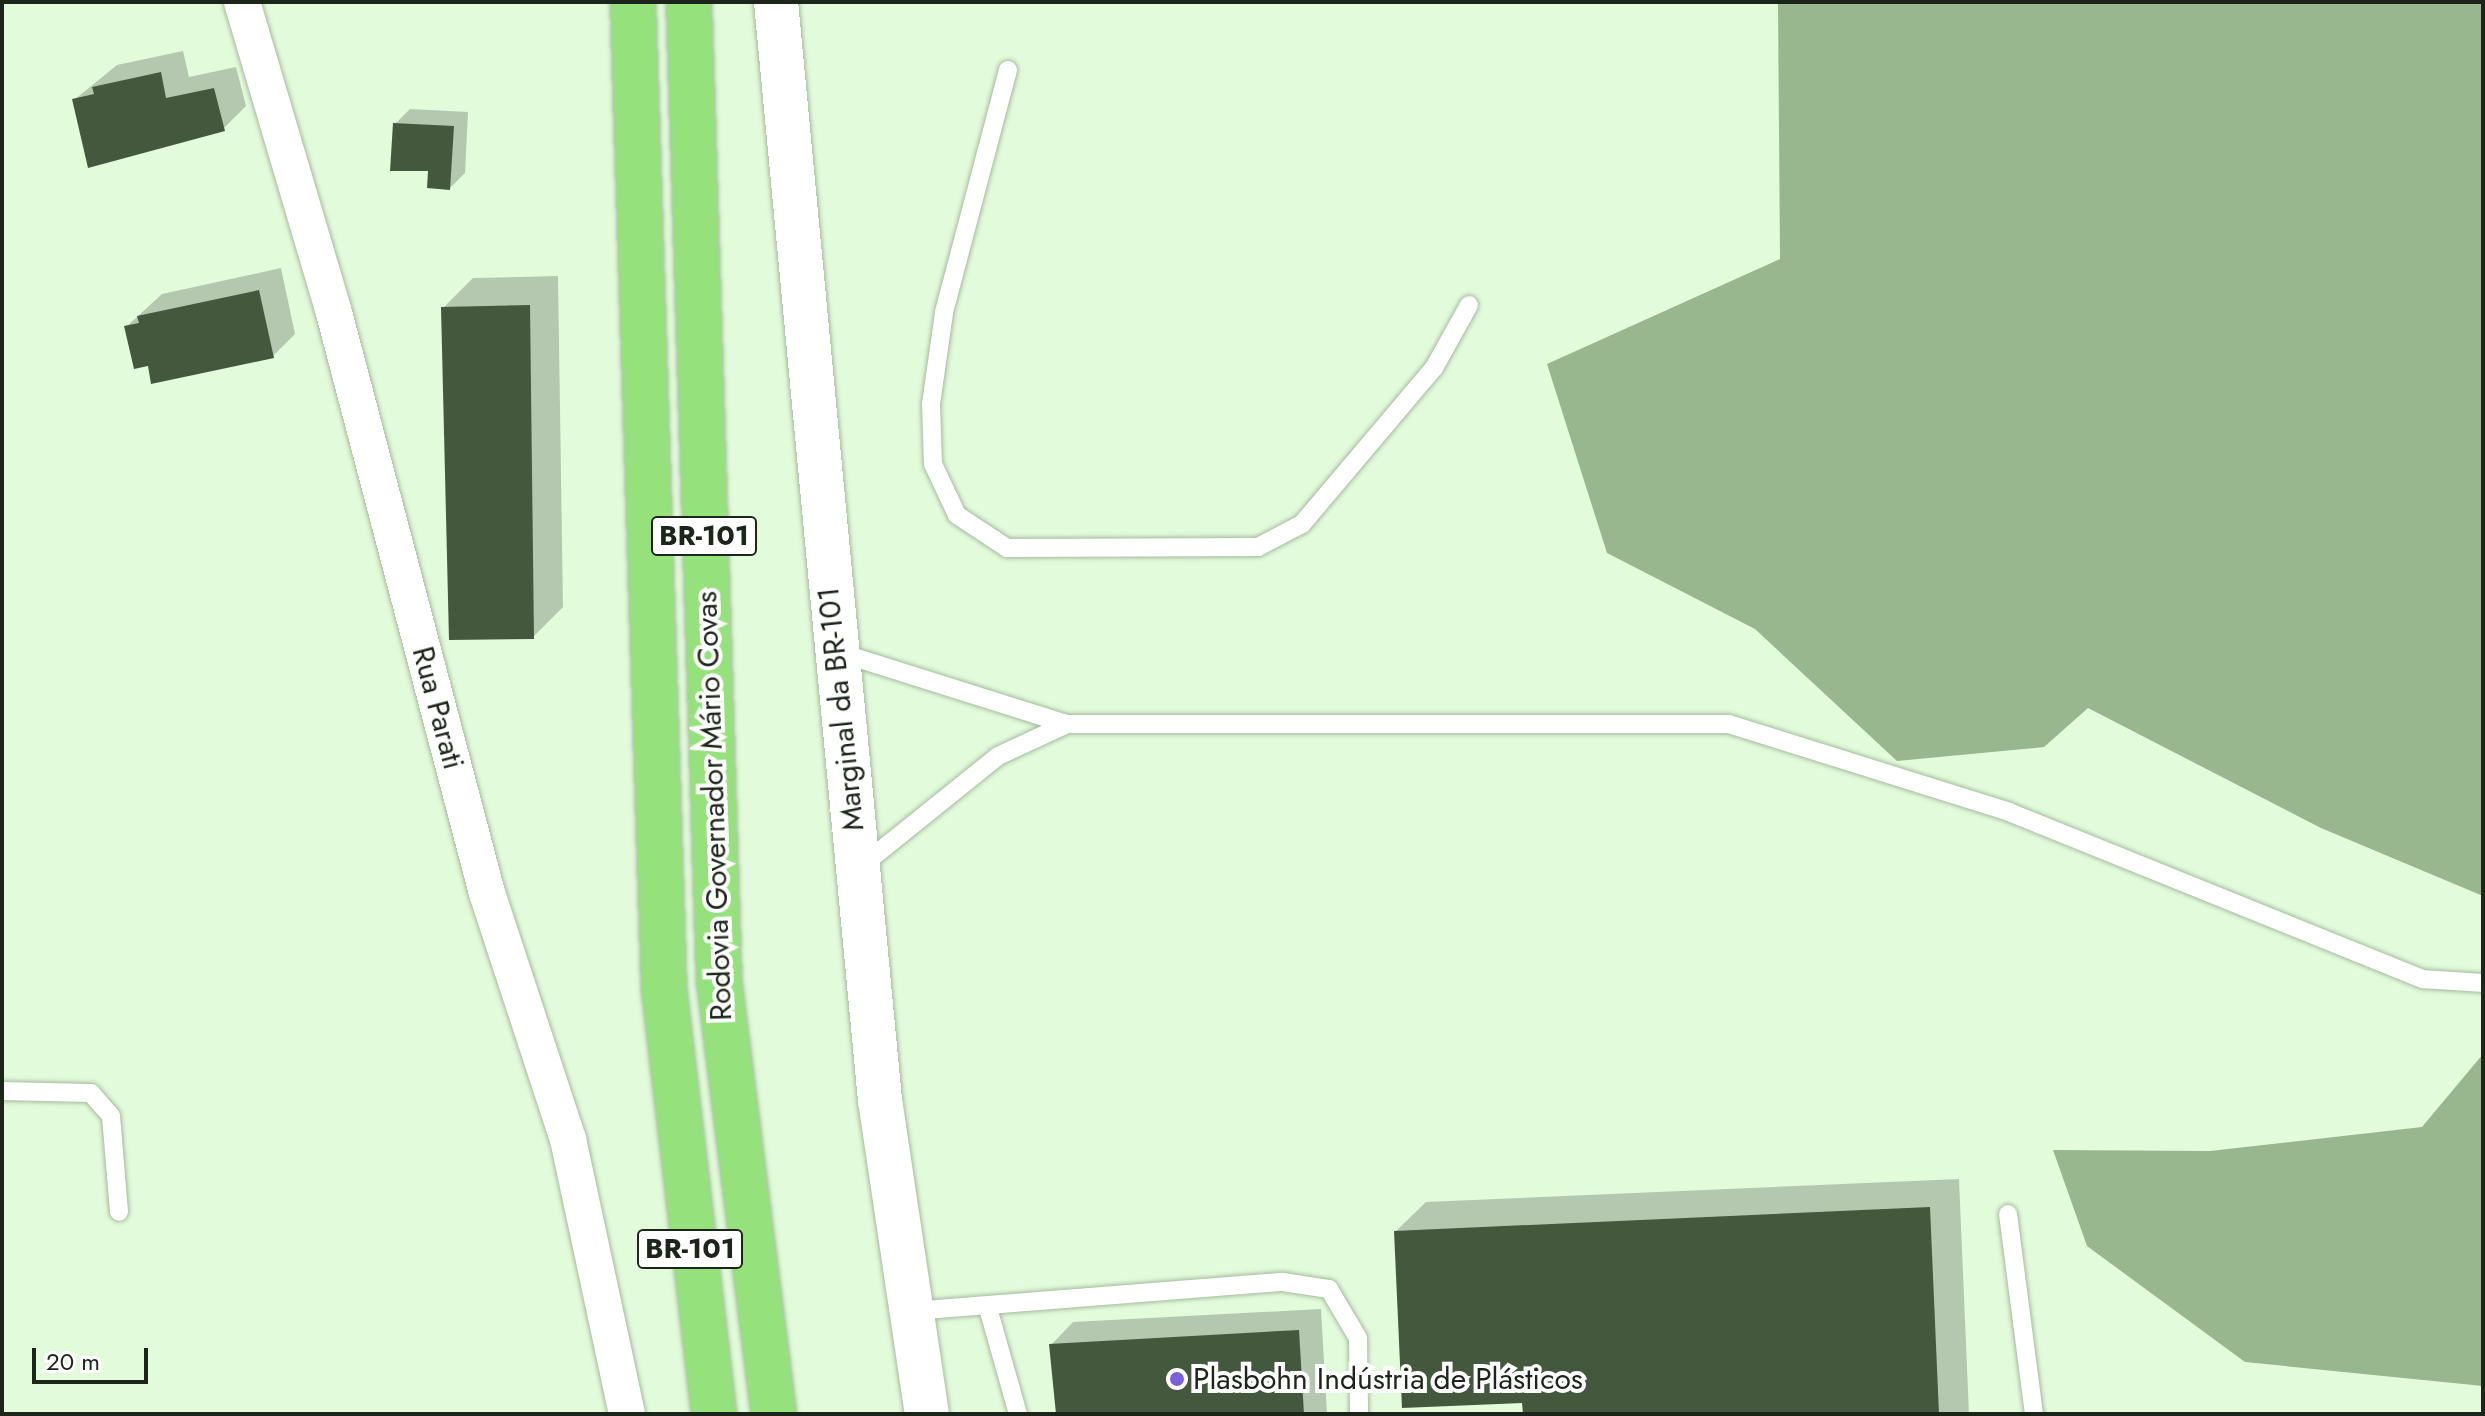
<!DOCTYPE html>
<html>
<head>
<meta charset="utf-8">
<style>
  body { margin:0 }
  #map { position:relative; width:2485px; height:1416px; overflow:hidden; background:#e2fbdb; font-family:Jost,sans-serif }
  div>[style] { position:absolute }
  [style*='--x'] { left:calc(var(--x)*1px); top:calc(var(--y)*1px); width:calc(var(--w)*1px); rotate:calc(var(--a)*1deg) }
  .forest>* { inset:0; background:#98b78e }
  .shadow>* { inset:0; background:#0003 }
  .building>* { inset:0; background:#43583d }
  .roads { filter:drop-shadow(0 0 2px #a4bc9d) drop-shadow(0 0 2px #a4bc9d) }
  .service>* { height:18px; margin:-9px; padding:0 9px; transform-origin:9px; border-radius:9px; background:#fff }
  .minor>* { height:36px; margin:-18px; padding:0 18px; transform-origin:18px; border-radius:18px; background:#fff }
  .secondary>* { height:44px; margin:-22px; padding:0 22px; transform-origin:22px; border-radius:22px; background:#fff }
  .motorway>* { height:44px; margin:-22px; padding:0 22px; transform-origin:22px; border-radius:22px; background:#95e17c }
  .dots>* { width:22px; height:22px; translate:-50% -50%; box-sizing:border-box; border:4px solid #fff; border-radius:50% }
  span { translate:-50% -50%; white-space:nowrap; text-align:center; line-height:1.15; -webkit-text-stroke:8px #fff; paint-order:stroke }
  .shield-label span { padding:2px 6px; background:#fff; border:2px solid; border-radius:6px; -webkit-text-stroke-width:0 }
  .shield-label { font-size:28px; color:#1c2519; font-weight:700 }
  .street-label { font-size:30px; color:#1c2519 }
  .poi-label { font-size:30px; color:#1c2519 }
  .left { translate:0 -50%; text-align:left }
  .frame { position:absolute; inset:0; border:4px solid #1c2519; pointer-events:none }
  .scale { position:absolute; left:32px; top:1348px; width:116px; height:36px; box-sizing:border-box; border:4px solid #1c2519; border-top:0; padding-left:10px; font-size:24px; line-height:28px; white-space:nowrap; color:#1c2519; -webkit-text-stroke:6px #fff; paint-order:stroke }
</style>
</head>
<body>
<div id="map">
  <div class="forest">
    <i style="clip-path:polygon(1778px 2px,2483px 2px,2483px 896px,2321px 828px,2088px 708px,2044px 747px,1897px 761px,1755px 629px,1607px 553px,1547px 364px,1780px 259px)"></i>
    <i style="clip-path:polygon(2483px 1054px,2483px 1386px,2245px 1362px,2087px 1246px,2053px 1150px,2210px 1151px,2422px 1127px)"></i>
  </div>
  <div class="shadow">
    <i style="clip-path:polygon(183px 51px,189px 77px,236px 67px,246px 106px,223px 129px,74px 100px,117px 65px)"></i>
    <i style="clip-path:polygon(410px 109px,468px 112px,465px 173px,450px 188px,395px 124px)"></i>
    <i style="clip-path:polygon(281px 268px,295px 334px,273px 356px,149px 364px,126px 327px,162px 294px)"></i>
    <i style="clip-path:polygon(558px 276px,563px 607px,533px 637px,443px 308px,473px 278px)"></i>
    <i style="clip-path:polygon(1959px 1179px,1969px 1414px,1525px 1414px,1524px 1401px,1396px 1231px,1426px 1202px)"></i>
    <i style="clip-path:polygon(1321px 1309px,1327px 1414px,1058px 1414px,1051px 1345px,1073px 1322px)"></i>
  </div>
  <div class="building">
    <i style="clip-path:polygon(161px 72px,166px 98px,214px 88px,225px 131px,88px 168px,72px 99px,94px 94px,92px 87px)"></i>
    <i style="clip-path:polygon(393px 123px,454px 126px,450px 190px,427px 188px,428px 171px,390px 171px)"></i>
    <i style="clip-path:polygon(259px 290px,274px 358px,151px 384px,148px 366px,134px 369px,124px 326px,139px 323px,137px 316px)"></i>
    <i style="clip-path:polygon(530px 305px,534px 639px,449px 640px,441px 307px)"></i>
    <i style="clip-path:polygon(1930px 1207px,1939px 1414px,1523px 1414px,1522px 1403px,1402px 1408px,1394px 1231px)"></i>
    <i style="clip-path:polygon(1299px 1330px,1304px 1414px,1056px 1414px,1049px 1344px)"></i>
  </div>
  <div class="roads">
    <div class="service">
      <i style="--x:1008;--y:70;--w:251;--a:104.8"></i>
      <i style="--x:944;--y:313;--w:92;--a:98.1"></i>
      <i style="--x:931;--y:404;--w:60;--a:88.1"></i>
      <i style="--x:933;--y:464;--w:56;--a:64.8"></i>
      <i style="--x:957;--y:515;--w:60;--a:33.4"></i>
      <i style="--x:1007;--y:548;--w:251;--a:-0.2"></i>
      <i style="--x:1258;--y:547;--w:50;--a:-27.6"></i>
      <i style="--x:1302;--y:524;--w:204;--a:-49.8"></i>
      <i style="--x:1434;--y:368;--w:72;--a:-60.9"></i>
      <i style="--x:838;--y:652;--w:240;--a:17.5"></i>
      <i style="--x:1067;--y:724;--w:662;--a:0"></i>
      <i style="--x:1729;--y:724;--w:294;--a:17.4"></i>
      <i style="--x:2009;--y:812;--w:446;--a:22"></i>
      <i style="--x:2423;--y:979;--w:60;--a:3.8"></i>
      <i style="--x:860;--y:867;--w:177;--a:-38.8"></i>
      <i style="--x:998;--y:756;--w:76;--a:-24.9"></i>
      <i style="--x:2;--y:1091;--w:89;--a:1.3"></i>
      <i style="--x:91;--y:1093;--w:30;--a:49"></i>
      <i style="--x:111;--y:1116;--w:96;--a:85.2"></i>
      <i style="--x:2008;--y:1214;--w:202;--a:82.6"></i>
      <i style="--x:988;--y:1308;--w:110;--a:74.2"></i>
      <i style="--x:912;--y:1311;--w:372;--a:-4.5"></i>
      <i style="--x:1283;--y:1282;--w:47;--a:8.7"></i>
      <i style="--x:1329;--y:1289;--w:57;--a:59.4"></i>
      <i style="--x:1358;--y:1338;--w:76;--a:89.2"></i>
    </div>
    <div class="minor">
      <i style="--x:242;--y:2;--w:320;--a:73.5"></i>
      <i style="--x:333;--y:309;--w:604;--a:75.23"></i>
      <i style="--x:487;--y:893;--w:259;--a:71.8"></i>
      <i style="--x:568;--y:1139;--w:281;--a:77.9"></i>
    </div>
    <div class="secondary">
      <i style="--x:776;--y:2;--w:1103;--a:84.59"></i>
      <i style="--x:880;--y:1100;--w:317;--a:81.5"></i>
    </div>
    <div class="motorway">
      <i style="--x:633;--y:2;--w:986;--a:88.2"></i>
      <i style="--x:664;--y:988;--w:429;--a:83.3"></i>
      <i style="--x:689;--y:2;--w:978;--a:88.24"></i>
      <i style="--x:719;--y:980;--w:437;--a:82.8"></i>
    </div>
  </div>
  <div class="dots">
    <i style="left:1177px;top:1379px;background:#7961db"></i>
  </div>
  <div class="shield-label">
    <span style="left:704px;top:536px">BR-101</span>
    <span style="left:690px;top:1249px">BR-101</span>
  </div>
  <div class="street-label">
    <span style="left:438px;top:708px;rotate:75deg">Rua Parati</span>
    <span style="left:841px;top:709px;rotate:-96deg">Marginal da BR-101</span>
    <span style="left:714px;top:806px;rotate:-92deg">Rodovia Governador Mário Covas</span>
  </div>
  <div class="poi-label">
    <span class="left" style="left:1193px;top:1379px">Plasbohn Indústria de Plásticos</span>
  </div>
  <div class="frame"></div>
  <div class="scale">20 m</div>
</div>
</body>
</html>
